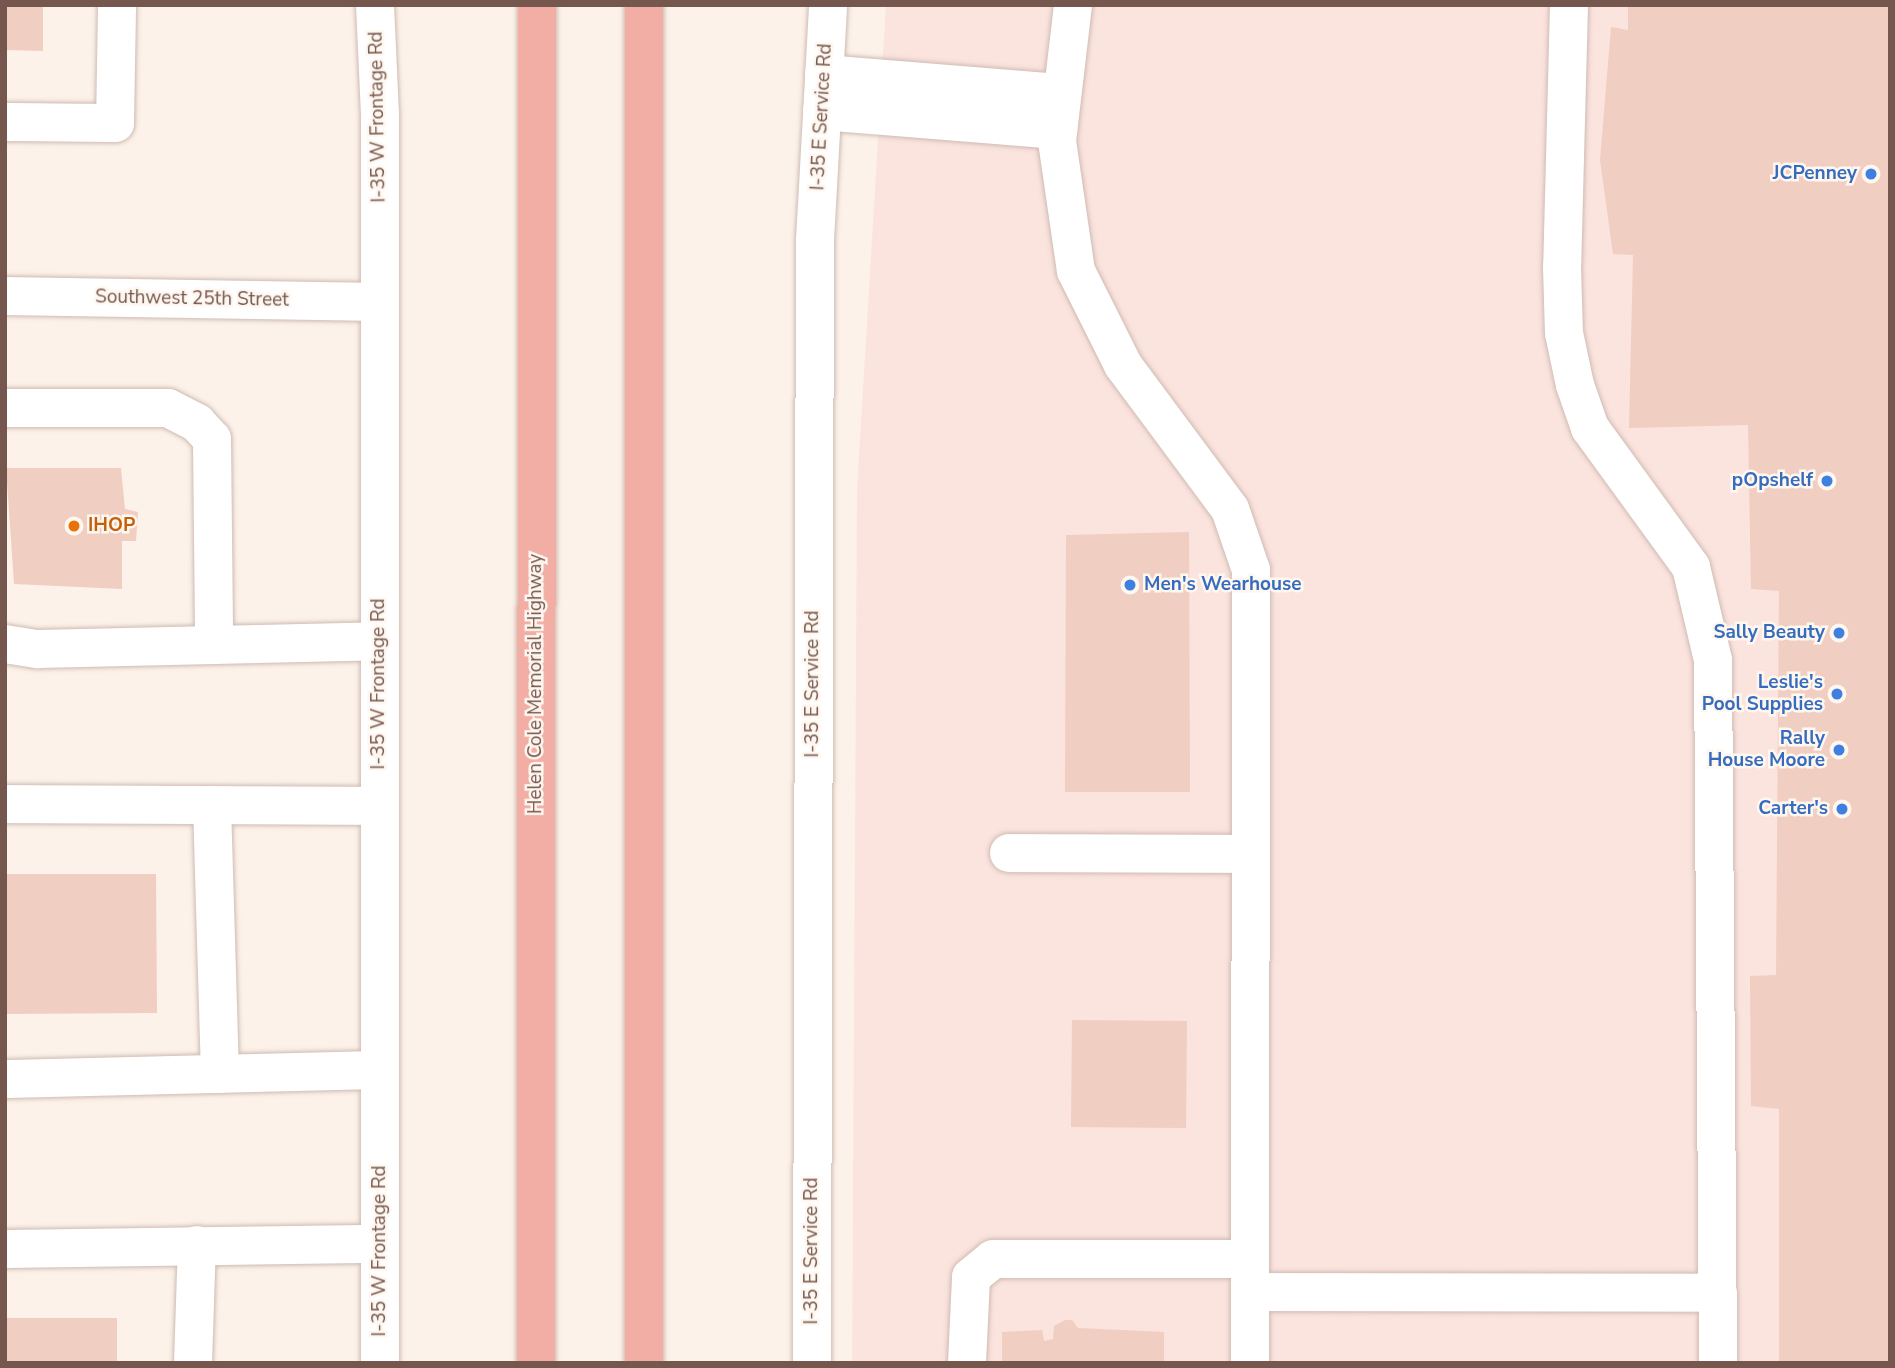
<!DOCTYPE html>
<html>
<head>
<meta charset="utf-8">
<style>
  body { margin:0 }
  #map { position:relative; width:1895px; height:1368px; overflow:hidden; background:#fcf2e9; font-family:"Nunito Sans",sans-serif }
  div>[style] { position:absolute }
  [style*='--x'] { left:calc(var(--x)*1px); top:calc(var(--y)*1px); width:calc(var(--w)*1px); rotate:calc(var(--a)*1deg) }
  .commercial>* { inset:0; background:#fbe3de }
  .building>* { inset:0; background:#f0cec2 }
  .roads { filter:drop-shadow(0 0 2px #cfbbb2) drop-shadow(0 0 2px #cfbbb2) }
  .minor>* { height:38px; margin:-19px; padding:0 19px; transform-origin:19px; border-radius:19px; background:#fff }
  .highway>* { height:38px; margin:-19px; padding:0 19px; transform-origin:19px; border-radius:19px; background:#f2aea4 }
  .dots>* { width:19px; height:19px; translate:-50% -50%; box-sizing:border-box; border:4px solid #fef7f0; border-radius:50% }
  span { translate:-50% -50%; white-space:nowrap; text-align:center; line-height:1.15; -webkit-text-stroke:5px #fef7f0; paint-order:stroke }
  .street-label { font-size:19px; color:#75574e }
  .shop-label { font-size:19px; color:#366cbe; font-weight:700 }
  .right { translate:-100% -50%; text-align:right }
  .left { translate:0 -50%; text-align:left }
  .food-label { font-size:19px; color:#c56008; font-weight:700 }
  .frame { position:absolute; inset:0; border:7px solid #75574e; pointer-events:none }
</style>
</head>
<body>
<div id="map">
  <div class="commercial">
    <i style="clip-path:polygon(886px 5px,1890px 5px,1890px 1363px,852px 1363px,857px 490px)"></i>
  </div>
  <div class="building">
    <i style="clip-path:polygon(5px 5px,43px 5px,43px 51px,5px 50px)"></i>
    <i style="clip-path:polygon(1628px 5px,1890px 5px,1890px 1363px,1779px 1363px,1779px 1109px,1751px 1106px,1750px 976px,1776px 975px,1779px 591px,1751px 589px,1748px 425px,1629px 428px,1633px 255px,1613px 254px,1600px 160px,1611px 27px,1628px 30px)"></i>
    <i style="clip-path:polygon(6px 468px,121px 468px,125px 509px,138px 512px,136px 541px,122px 541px,122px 589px,14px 584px)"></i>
    <i style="clip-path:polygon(1189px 532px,1190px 792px,1065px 792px,1066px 535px)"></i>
    <i style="clip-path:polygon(5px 874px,156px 874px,157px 1013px,5px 1014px)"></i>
    <i style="clip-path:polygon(1072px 1020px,1187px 1021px,1186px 1128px,1071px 1127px)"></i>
    <i style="clip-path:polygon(5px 1318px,117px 1318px,117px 1363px,5px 1363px)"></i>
    <i style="clip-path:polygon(1065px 1320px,1072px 1320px,1078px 1328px,1164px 1332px,1164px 1363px,1002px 1363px,1002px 1332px,1042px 1330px,1044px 1341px,1053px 1339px,1054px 1326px)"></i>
  </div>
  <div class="roads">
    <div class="minor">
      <i style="--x:375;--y:5;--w:109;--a:87.4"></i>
      <i style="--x:380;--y:114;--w:1249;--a:90"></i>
      <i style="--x:1073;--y:5;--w:137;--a:96.7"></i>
      <i style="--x:1057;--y:141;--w:131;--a:81.7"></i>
      <i style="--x:1076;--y:271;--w:105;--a:63.4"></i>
      <i style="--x:1123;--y:365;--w:179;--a:53.4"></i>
      <i style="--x:1230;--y:509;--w:65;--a:71"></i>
      <i style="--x:1251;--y:570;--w:793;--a:90.07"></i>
      <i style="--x:1569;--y:5;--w:262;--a:91.5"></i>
      <i style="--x:1562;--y:267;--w:66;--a:88.3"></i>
      <i style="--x:1564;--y:333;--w:53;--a:78.1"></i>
      <i style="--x:1575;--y:385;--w:46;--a:70.8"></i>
      <i style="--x:1590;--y:428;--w:172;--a:54"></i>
      <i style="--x:1691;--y:567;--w:96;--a:76.7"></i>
      <i style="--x:1713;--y:660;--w:703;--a:89.59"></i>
      <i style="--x:824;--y:74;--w:239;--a:4.6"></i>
      <i style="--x:822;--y:111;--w:237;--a:4.6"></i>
      <i style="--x:5;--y:122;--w:110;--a:0.5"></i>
      <i style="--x:115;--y:123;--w:118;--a:-89"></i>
      <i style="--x:5;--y:296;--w:373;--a:0.9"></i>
      <i style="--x:5;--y:408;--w:163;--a:0"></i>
      <i style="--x:168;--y:408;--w:33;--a:27"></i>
      <i style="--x:197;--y:423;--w:22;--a:47"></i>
      <i style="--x:212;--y:439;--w:206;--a:89.4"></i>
      <i style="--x:5;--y:644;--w:33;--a:9"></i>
      <i style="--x:38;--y:649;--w:341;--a:-1.3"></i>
      <i style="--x:5;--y:804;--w:374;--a:0.3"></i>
      <i style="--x:212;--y:805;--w:269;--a:88.3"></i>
      <i style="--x:1009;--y:853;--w:242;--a:0.2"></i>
      <i style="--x:5;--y:1079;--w:374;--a:-1.4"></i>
      <i style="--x:5;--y:1249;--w:375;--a:-0.8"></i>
      <i style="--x:1250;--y:1292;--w:468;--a:0.1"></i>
      <i style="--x:193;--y:1363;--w:118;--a:-88.1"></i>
      <i style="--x:812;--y:1363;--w:1123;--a:-89.85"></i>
      <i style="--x:815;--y:240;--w:235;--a:-86.8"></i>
      <i style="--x:967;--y:1363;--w:86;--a:-87.3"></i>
      <i style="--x:971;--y:1277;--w:28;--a:-39"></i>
      <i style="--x:993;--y:1259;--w:257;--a:0"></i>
    </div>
    <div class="highway">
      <i style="--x:644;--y:5;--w:1358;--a:90"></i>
      <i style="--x:536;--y:1363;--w:1358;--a:-89.96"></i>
    </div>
  </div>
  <div class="dots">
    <i style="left:1871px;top:174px;background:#3f7fe0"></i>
    <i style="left:1827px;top:481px;background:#3f7fe0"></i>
    <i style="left:74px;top:526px;background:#e8710a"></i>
    <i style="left:1130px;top:585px;background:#3f7fe0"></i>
    <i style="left:1839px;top:633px;background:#3f7fe0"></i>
    <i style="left:1837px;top:694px;background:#3f7fe0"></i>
    <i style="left:1839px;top:750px;background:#3f7fe0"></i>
    <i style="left:1842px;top:809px;background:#3f7fe0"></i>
  </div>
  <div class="street-label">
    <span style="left:378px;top:117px;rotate:-91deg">I-35 W Frontage Rd</span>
    <span style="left:822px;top:117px;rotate:-87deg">I-35 E Service Rd</span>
    <span style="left:192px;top:299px;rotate:1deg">Southwest 25th Street</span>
    <span style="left:379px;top:684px;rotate:-90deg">I-35 W Frontage Rd</span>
    <span style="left:536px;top:684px;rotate:-90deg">Helen Cole Memorial Highway</span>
    <span style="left:813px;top:684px;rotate:-90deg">I-35 E Service Rd</span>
    <span style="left:380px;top:1251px;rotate:-90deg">I-35 W Frontage Rd</span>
    <span style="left:812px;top:1251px;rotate:-90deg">I-35 E Service Rd</span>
  </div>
  <div class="shop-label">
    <span class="right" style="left:1857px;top:174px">JCPenney</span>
    <span class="right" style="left:1813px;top:481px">pOpshelf</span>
    <span class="left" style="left:1144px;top:585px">Men's Wearhouse</span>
    <span class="right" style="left:1825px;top:633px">Sally Beauty</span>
    <span class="right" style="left:1823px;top:694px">Leslie's<br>Pool Supplies</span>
    <span class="right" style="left:1825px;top:750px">Rally<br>House Moore</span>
    <span class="right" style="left:1828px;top:809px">Carter's</span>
  </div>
  <div class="food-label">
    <span class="left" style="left:88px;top:526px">IHOP</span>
  </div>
  <div class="frame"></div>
</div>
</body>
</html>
